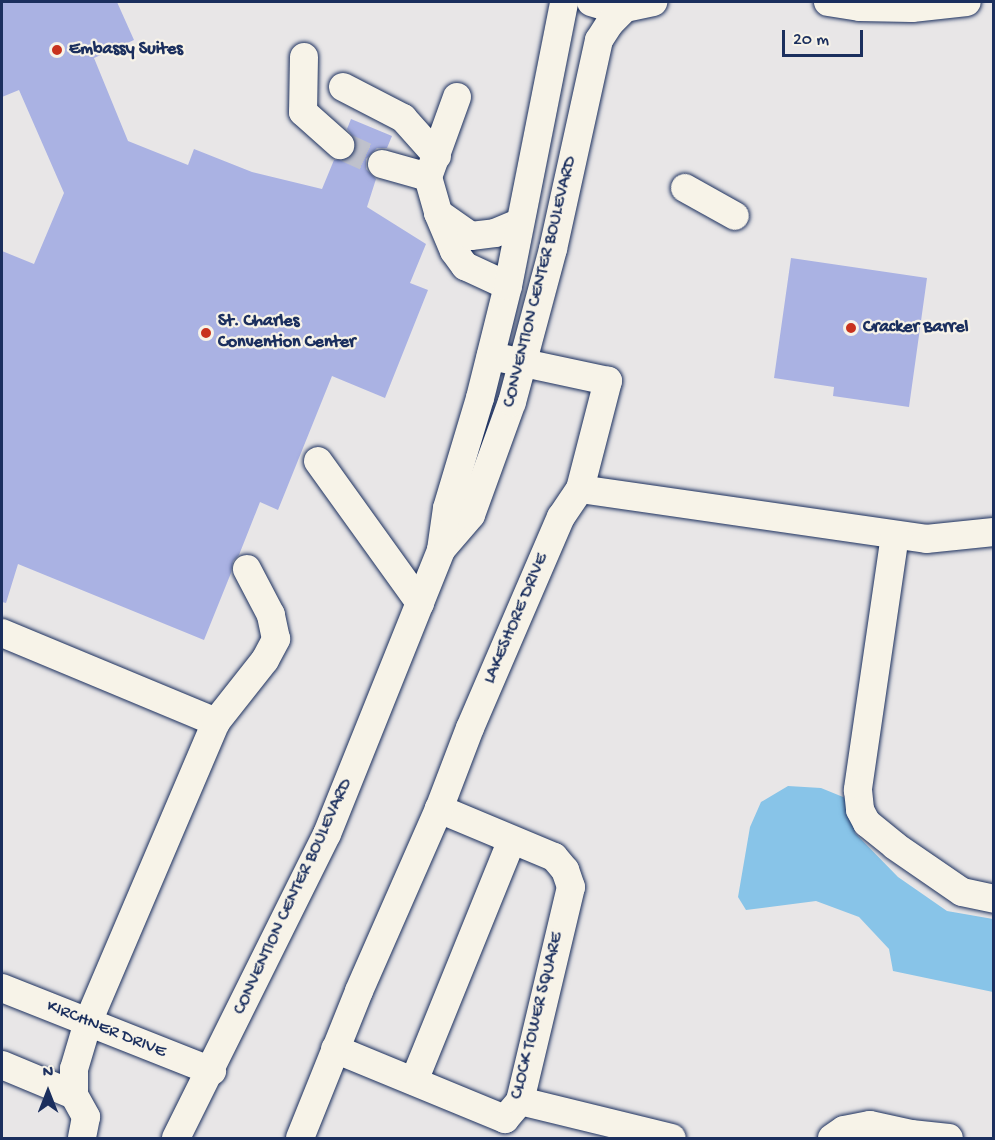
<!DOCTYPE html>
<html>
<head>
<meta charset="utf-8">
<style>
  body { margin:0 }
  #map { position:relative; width:995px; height:1140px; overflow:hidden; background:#e8e6e7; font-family:"Gochi Hand",sans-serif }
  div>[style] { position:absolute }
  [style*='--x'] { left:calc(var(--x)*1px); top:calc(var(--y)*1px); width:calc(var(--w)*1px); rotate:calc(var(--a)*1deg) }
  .water>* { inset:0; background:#88c4e8 }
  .building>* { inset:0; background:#aab2e3 }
  .minor-tunnel>* { height:28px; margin-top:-14px; transform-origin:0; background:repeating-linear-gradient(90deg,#bfc1cc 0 28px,transparent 0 42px) }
  .roads { filter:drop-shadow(0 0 2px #1b2f5e) drop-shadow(0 0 2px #1b2f5e) }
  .minor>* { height:28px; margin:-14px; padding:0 14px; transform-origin:14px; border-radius:14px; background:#f7f3e8 }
  .dots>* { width:16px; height:16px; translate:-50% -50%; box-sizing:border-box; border:3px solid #f7f3e8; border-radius:50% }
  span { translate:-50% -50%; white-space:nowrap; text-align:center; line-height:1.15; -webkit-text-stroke:4.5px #f7f3e8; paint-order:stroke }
  .poi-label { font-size:18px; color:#1b2f5e; font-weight:700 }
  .left { translate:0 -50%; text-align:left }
  .street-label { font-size:18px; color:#1b2f5e }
  .frame { position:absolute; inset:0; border:3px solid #1b2f5e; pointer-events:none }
  .north { position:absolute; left:18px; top:1062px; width:60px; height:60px; -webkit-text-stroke:4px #f7f3e8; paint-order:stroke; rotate:0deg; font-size:16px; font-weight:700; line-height:24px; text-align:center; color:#1b2f5e }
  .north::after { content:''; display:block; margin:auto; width:21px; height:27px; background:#1b2f5e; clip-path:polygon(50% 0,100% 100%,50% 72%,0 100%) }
  .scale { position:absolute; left:782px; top:30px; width:81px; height:27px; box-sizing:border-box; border:3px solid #1b2f5e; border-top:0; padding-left:8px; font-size:18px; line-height:21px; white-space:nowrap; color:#1b2f5e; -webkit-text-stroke:4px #f7f3e8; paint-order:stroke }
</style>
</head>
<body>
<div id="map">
  <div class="water">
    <i style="clip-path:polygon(788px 786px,821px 788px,848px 799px,855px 833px,898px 877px,947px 911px,993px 919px,993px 992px,893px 971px,889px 949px,859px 917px,816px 901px,746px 910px,738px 897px,750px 827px,761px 802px)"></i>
  </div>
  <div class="building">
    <i style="clip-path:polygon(2px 2px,117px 2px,134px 40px,94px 58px,128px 141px,188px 165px,194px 149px,252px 172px,322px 189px,334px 160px,346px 160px,356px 149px,355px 139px,347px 129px,351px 119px,392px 136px,387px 148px,377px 148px,366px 159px,366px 169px,376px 179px,367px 207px,426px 244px,410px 283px,428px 290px,385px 398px,332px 376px,278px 510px,260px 502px,239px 555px,233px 561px,231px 573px,204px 640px,18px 564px,6px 603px,2px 602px,2px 251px,34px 264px,64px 193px,19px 90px,2px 97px)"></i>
    <i style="clip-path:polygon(791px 258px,927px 278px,909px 407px,833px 396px,834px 387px,774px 378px)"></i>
  </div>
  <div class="minor-tunnel">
    <i style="--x:340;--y:145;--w:46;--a:24.3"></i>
  </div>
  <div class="roads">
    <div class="minor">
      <i style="--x:591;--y:2;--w:14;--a:17"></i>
      <i style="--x:604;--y:6;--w:21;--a:5"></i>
      <i style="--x:625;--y:8;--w:29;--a:-12"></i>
      <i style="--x:828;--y:2;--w:32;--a:9"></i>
      <i style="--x:860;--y:7;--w:52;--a:1.1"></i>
      <i style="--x:912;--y:8;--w:55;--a:-6.2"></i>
      <i style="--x:304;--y:57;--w:55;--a:91"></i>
      <i style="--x:303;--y:112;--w:50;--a:41.7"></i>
      <i style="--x:343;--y:87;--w:68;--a:27.3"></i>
      <i style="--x:403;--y:118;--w:51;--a:48.2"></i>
      <i style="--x:457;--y:97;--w:85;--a:109.9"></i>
      <i style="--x:428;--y:177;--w:37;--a:74"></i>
      <i style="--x:438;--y:213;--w:41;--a:67.2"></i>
      <i style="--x:454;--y:251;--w:19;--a:54"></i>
      <i style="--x:465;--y:266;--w:47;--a:24.9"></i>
      <i style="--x:382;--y:164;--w:48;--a:15.8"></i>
      <i style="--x:685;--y:188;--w:57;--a:29.2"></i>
      <i style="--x:438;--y:213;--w:40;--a:34.9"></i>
      <i style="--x:471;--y:236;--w:24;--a:-7"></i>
      <i style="--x:495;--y:233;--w:26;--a:-23"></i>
      <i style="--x:318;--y:461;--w:175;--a:54.3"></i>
      <i style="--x:580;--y:489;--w:350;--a:8.2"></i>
      <i style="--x:926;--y:539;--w:68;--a:-5.9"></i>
      <i style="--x:895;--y:535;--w:258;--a:98.3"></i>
      <i style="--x:858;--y:790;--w:20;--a:84"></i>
      <i style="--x:860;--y:810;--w:15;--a:62"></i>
      <i style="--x:867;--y:823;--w:36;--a:39"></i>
      <i style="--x:895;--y:846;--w:81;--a:34.5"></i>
      <i style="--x:962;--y:892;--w:33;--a:12"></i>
      <i style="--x:441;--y:550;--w:46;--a:-49.4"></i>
      <i style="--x:471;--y:515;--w:120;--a:-70.1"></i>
      <i style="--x:512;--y:402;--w:158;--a:-75"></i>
      <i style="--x:553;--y:249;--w:214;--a:-77.6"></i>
      <i style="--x:599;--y:40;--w:20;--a:-57"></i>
      <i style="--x:610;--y:23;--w:21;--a:-45"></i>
      <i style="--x:2;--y:633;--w:232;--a:22.6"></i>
      <i style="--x:216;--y:722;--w:326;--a:113.1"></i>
      <i style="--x:88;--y:1022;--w:49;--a:106.6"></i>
      <i style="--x:74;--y:1069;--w:26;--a:90"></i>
      <i style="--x:74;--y:1095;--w:25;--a:61"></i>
      <i style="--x:86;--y:1117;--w:21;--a:101"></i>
      <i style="--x:216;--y:722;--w:79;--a:-51.7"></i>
      <i style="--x:265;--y:660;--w:24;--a:-62"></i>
      <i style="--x:276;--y:639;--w:25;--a:-102"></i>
      <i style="--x:271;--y:615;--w:52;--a:-117.6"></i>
      <i style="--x:2;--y:988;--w:226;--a:21.6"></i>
      <i style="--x:335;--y:1049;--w:184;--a:22.4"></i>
      <i style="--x:505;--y:1119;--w:23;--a:-50"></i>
      <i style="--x:520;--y:1101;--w:220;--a:-76.6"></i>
      <i style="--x:571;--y:887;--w:18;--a:-109"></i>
      <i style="--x:565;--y:870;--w:17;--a:-130"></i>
      <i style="--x:554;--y:857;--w:125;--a:-157.3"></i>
      <i style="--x:2;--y:1065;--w:78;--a:22.6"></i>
      <i style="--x:414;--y:1081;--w:260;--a:-67.9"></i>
      <i style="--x:520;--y:1101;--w:156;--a:13.7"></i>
      <i style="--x:176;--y:1138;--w:339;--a:-63.6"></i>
      <i style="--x:327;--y:834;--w:306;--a:-68.1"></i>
      <i style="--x:441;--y:550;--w:42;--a:-81.9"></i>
      <i style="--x:447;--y:508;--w:115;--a:-73.3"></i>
      <i style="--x:480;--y:398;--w:115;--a:-76"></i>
      <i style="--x:508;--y:286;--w:289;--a:-78.8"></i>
      <i style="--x:300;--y:1138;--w:158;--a:-68.1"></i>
      <i style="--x:359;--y:991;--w:199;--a:-66.3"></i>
      <i style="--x:439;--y:809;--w:87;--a:-69.1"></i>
      <i style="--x:470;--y:728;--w:230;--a:-66.7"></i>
      <i style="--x:561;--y:517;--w:34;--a:-56"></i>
      <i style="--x:580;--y:489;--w:112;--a:-75.5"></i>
      <i style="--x:608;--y:381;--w:120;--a:-167.9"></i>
      <i style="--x:832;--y:1138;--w:14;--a:-34"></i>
      <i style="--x:844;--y:1130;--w:26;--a:-11"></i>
      <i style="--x:870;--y:1125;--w:42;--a:12.4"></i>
      <i style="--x:911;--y:1134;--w:38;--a:6"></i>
    </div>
  </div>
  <div class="dots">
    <i style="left:57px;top:50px;background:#c8321e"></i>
    <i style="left:851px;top:328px;background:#c8321e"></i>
    <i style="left:206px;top:333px;background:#c8321e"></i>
  </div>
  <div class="poi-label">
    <span class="left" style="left:69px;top:50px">Embassy Suites</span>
    <span class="left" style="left:218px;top:333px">St. Charles<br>Convention Center</span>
    <span class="left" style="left:863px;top:328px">Cracker Barrel</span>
  </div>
  <div class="street-label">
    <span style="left:541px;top:282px;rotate:-76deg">CONVENTION CENTER BOULEVARD</span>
    <span style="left:517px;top:619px;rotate:-67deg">LAKESHORE DRIVE</span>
    <span style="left:294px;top:897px;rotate:-65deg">CONVENTION CENTER BOULEVARD</span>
    <span style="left:538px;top:1016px;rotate:-76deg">CLOCK TOWER SQUARE</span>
    <span style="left:106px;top:1030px;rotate:22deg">KIRCHNER DRIVE</span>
  </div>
  <div class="frame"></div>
  <div class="north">N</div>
  <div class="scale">20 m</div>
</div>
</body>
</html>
